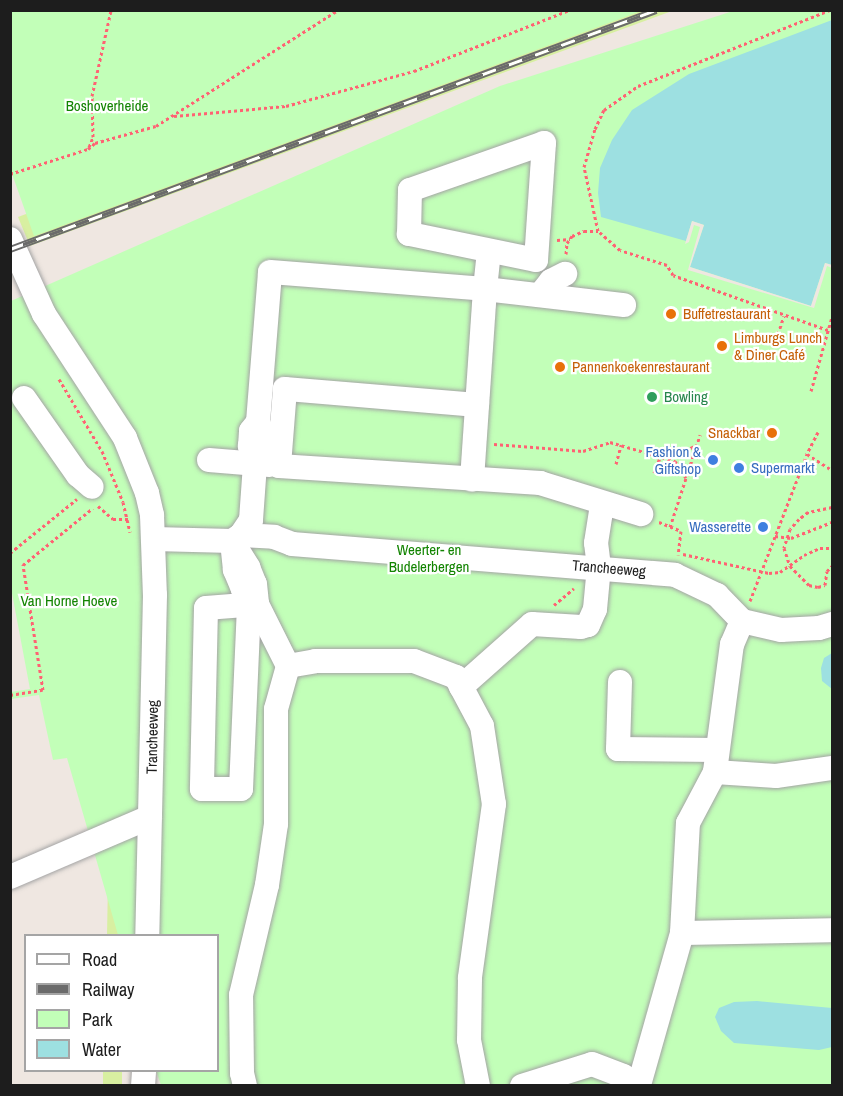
<!DOCTYPE html>
<html>
<head>
<meta charset="utf-8">
<style>
  body { margin:0 }
  #map { position:relative; width:843px; height:1096px; overflow:hidden; background:#efe7e1; font-family:"Archivo Narrow",sans-serif }
  div>[style] { position:absolute }
  [style*='--x'] { left:calc(var(--x)*1px); top:calc(var(--y)*1px); width:calc(var(--w)*1px); rotate:calc(var(--a)*1deg) }
  .grass>* { inset:0; background:#d8efa1 }
  .park>* { inset:0; background:#c2ffb8 }
  .water>* { inset:0; background:#9de0e1 }
  .pier>* { inset:0; background:#efe7e1 }
  .path>* { height:3px; margin-top:-1.5px; transform-origin:0; background:repeating-linear-gradient(90deg,#ff6273 0 3px,transparent 0 6px) }
  .roads { filter:drop-shadow(0 0 2px #a4a4a4) drop-shadow(0 0 2px #a4a4a4) }
  .minor>* { height:24px; margin:-12px; padding:0 12px; transform-origin:12px; border-radius:12px; background:#fff }
  .rail>* { height:7px; margin-top:-3.5px; transform-origin:0; background:repeating-linear-gradient(90deg,#fff 0 14px,#6b6b6b 0 28px); box-sizing:border-box; border-block:2px solid #6b6b6b }
  .dots>* { width:16px; height:16px; translate:-50% -50%; box-sizing:border-box; border:3px solid #fff; border-radius:50% }
  span { translate:-50% -50%; white-space:nowrap; text-align:center; line-height:1.15; -webkit-text-stroke:4.5px #fff; paint-order:stroke }
  .park-label { font-size:15px; color:#128401 }
  .food-label { font-size:15px; color:#c56008 }
  .left { translate:0 -50%; text-align:left }
  .right { translate:-100% -50%; text-align:right }
  .leisure-label { font-size:15px; color:#27864d }
  .shop-label { font-size:15px; color:#366cbe }
  .street-label { font-size:15px; color:#1d1d1d }
  .frame { position:absolute; inset:0; border:12px solid #1d1d1d; pointer-events:none }
  .legend { position:absolute; left:24px; top:934px; width:195px; height:138px; box-sizing:border-box; background:#fff; border:2px solid #a5a5a5; margin:0; padding:8px 10px; list-style:none; font-size:18px; color:#1d1d1d }
  .legend li { display:flex; align-items:center; gap:12px; height:30px }
  .legend b { width:30px; border:2px solid #a5a5a5 }
</style>
</head>
<body>
<div id="map">
  <div class="grass">
    <i style="clip-path:polygon(567px 11px,672px 11px,30px 246px,18px 217px)"></i>
    <i style="clip-path:polygon(108px 881px,125px 935px,107px 936px)"></i>
    <i style="clip-path:polygon(103px 1071px,122px 1071px,122px 1085px,103px 1085px)"></i>
  </div>
  <div class="park">
    <i style="clip-path:polygon(10px 11px,11px 10px,641px 11px,34px 236px,11px 171px)"></i>
    <i style="clip-path:polygon(733px 11px,832px 11px,832px 1085px,161px 1085px,156px 1071px,218px 1070px,218px 936px,118px 935px,67px 758px,53px 760px,39px 695px,11px 699px,11px 692px,30px 689px,11px 588px,11px 301px,500px 86px)"></i>
  </div>
  <div class="water">
    <i style="clip-path:polygon(832px 20px,832px 265px,825px 263px,811px 306px,690px 267px,704px 225px,692px 221px,686px 241px,601px 217px,598px 193px,600px 168px,612px 140px,632px 110px,689px 74px)"></i>
    <i style="clip-path:polygon(832px 653px,832px 689px,822px 681px,821px 668px,824px 658px)"></i>
    <i style="clip-path:polygon(757px 1001px,832px 1008px,832px 1047px,819px 1050px,734px 1043px,721px 1031px,715px 1017px,719px 1008px,734px 1002px)"></i>
  </div>
  <div class="pier">
    <i style="clip-path:polygon(692px 221px,704px 225px,690px 267px,811px 306px,825px 263px,832px 265px,832px 268px,827px 266px,814px 308px,688px 270px,700px 227px,694px 225px,689px 242px,685px 244px)"></i>
  </div>
  <div class="path">
    <i style="--x:174;--y:116;--w:112;--a:-5.1"></i>
    <i style="--x:286;--y:106;--w:133;--a:-15.3"></i>
    <i style="--x:414;--y:71;--w:168;--a:-21.4"></i>
    <i style="--x:89;--y:147;--w:11;--a:-68"></i>
    <i style="--x:93;--y:137;--w:41;--a:-91.4"></i>
    <i style="--x:92;--y:96;--w:88;--a:-77.5"></i>
    <i style="--x:10;--y:174;--w:82;--a:-17.8"></i>
    <i style="--x:88;--y:149;--w:9;--a:-41"></i>
    <i style="--x:95;--y:143;--w:63;--a:-15.6"></i>
    <i style="--x:156;--y:126;--w:216;--a:-32.5"></i>
    <i style="--x:557;--y:240;--w:13;--a:-4"></i>
    <i style="--x:566;--y:254;--w:11;--a:-85"></i>
    <i style="--x:567;--y:243;--w:9;--a:-54"></i>
    <i style="--x:572;--y:236;--w:13;--a:-23"></i>
    <i style="--x:584;--y:231;--w:14;--a:0"></i>
    <i style="--x:828;--y:330;--w:164;--a:-160.5"></i>
    <i style="--x:673;--y:275;--w:12;--a:-121"></i>
    <i style="--x:667;--y:265;--w:49;--a:-162.3"></i>
    <i style="--x:620;--y:250;--w:29;--a:-139"></i>
    <i style="--x:598;--y:231;--w:66;--a:-102.3"></i>
    <i style="--x:584;--y:167;--w:40;--a:-74"></i>
    <i style="--x:595;--y:129;--w:21;--a:-65"></i>
    <i style="--x:604;--y:110;--w:42;--a:-35.2"></i>
    <i style="--x:638;--y:86;--w:206;--a:-21.6"></i>
    <i style="--x:778;--y:334;--w:19;--a:-72"></i>
    <i style="--x:59;--y:379;--w:84;--a:59.2"></i>
    <i style="--x:102;--y:451;--w:55;--a:67.6"></i>
    <i style="--x:123;--y:502;--w:31;--a:77"></i>
    <i style="--x:811;--y:391;--w:77;--a:-74.2"></i>
    <i style="--x:818;--y:432;--w:25;--a:117"></i>
    <i style="--x:807;--y:454;--w:30;--a:33"></i>
    <i style="--x:494;--y:444;--w:89;--a:4.5"></i>
    <i style="--x:583;--y:451;--w:28;--a:-18"></i>
    <i style="--x:610;--y:442;--w:68;--a:16.3"></i>
    <i style="--x:675;--y:461;--w:20;--a:57"></i>
    <i style="--x:669;--y:458;--w:31;--a:-25"></i>
    <i style="--x:616;--y:464;--w:20;--a:-75"></i>
    <i style="--x:654;--y:473;--w:17;--a:-69"></i>
    <i style="--x:98;--y:506;--w:20;--a:41"></i>
    <i style="--x:113;--y:519;--w:18;--a:0"></i>
    <i style="--x:832;--y:507;--w:25;--a:168"></i>
    <i style="--x:808;--y:512;--w:11;--a:142"></i>
    <i style="--x:799;--y:519;--w:13;--a:132"></i>
    <i style="--x:790;--y:529;--w:20;--a:108"></i>
    <i style="--x:784;--y:548;--w:19;--a:72"></i>
    <i style="--x:790;--y:566;--w:27;--a:45"></i>
    <i style="--x:809;--y:585;--w:9;--a:13"></i>
    <i style="--x:818;--y:587;--w:7;--a:-16"></i>
    <i style="--x:825;--y:585;--w:14;--a:-82"></i>
    <i style="--x:827;--y:571;--w:7;--a:-45"></i>
    <i style="--x:659;--y:522;--w:24;--a:22"></i>
    <i style="--x:681;--y:531;--w:24;--a:97"></i>
    <i style="--x:670;--y:527;--w:97;--a:-71.9"></i>
    <i style="--x:775;--y:536;--w:16;--a:7"></i>
    <i style="--x:791;--y:538;--w:44;--a:-21.3"></i>
    <i style="--x:10;--y:553;--w:86;--a:-38.9"></i>
    <i style="--x:683;--y:554;--w:88;--a:12.5"></i>
    <i style="--x:769;--y:573;--w:11;--a:-5"></i>
    <i style="--x:780;--y:572;--w:29;--a:-35"></i>
    <i style="--x:804;--y:555;--w:17;--a:-24"></i>
    <i style="--x:820;--y:548;--w:12;--a:0"></i>
    <i style="--x:750;--y:601;--w:158;--a:-68.8"></i>
    <i style="--x:554;--y:605;--w:26;--a:-40"></i>
    <i style="--x:10;--y:695;--w:33;--a:-9"></i>
    <i style="--x:43;--y:690;--w:127;--a:-99.1"></i>
    <i style="--x:23;--y:565;--w:90;--a:-39.2"></i>
  </div>
  <div class="roads">
    <div class="minor">
      <i style="--x:544;--y:143;--w:117;--a:93.9"></i>
      <i style="--x:536;--y:260;--w:130;--a:-168.4"></i>
      <i style="--x:409;--y:234;--w:44;--a:-88.7"></i>
      <i style="--x:410;--y:190;--w:142;--a:-19.3"></i>
      <i style="--x:10;--y:239;--w:82;--a:65.6"></i>
      <i style="--x:44;--y:314;--w:148;--a:56.8"></i>
      <i style="--x:125;--y:438;--w:59;--a:68.2"></i>
      <i style="--x:147;--y:493;--w:23;--a:77"></i>
      <i style="--x:152;--y:515;--w:80;--a:87.9"></i>
      <i style="--x:155;--y:595;--w:341;--a:91.3"></i>
      <i style="--x:489;--y:251;--w:38;--a:96"></i>
      <i style="--x:485;--y:289;--w:140;--a:6.6"></i>
      <i style="--x:540;--y:295;--w:18;--a:-52"></i>
      <i style="--x:551;--y:281;--w:16;--a:-27"></i>
      <i style="--x:24;--y:398;--w:94;--a:55"></i>
      <i style="--x:78;--y:475;--w:18;--a:41"></i>
      <i style="--x:477;--y:405;--w:193;--a:-175.2"></i>
      <i style="--x:285;--y:389;--w:77;--a:94.5"></i>
      <i style="--x:279;--y:466;--w:262;--a:3.7"></i>
      <i style="--x:540;--y:483;--w:106;--a:17.1"></i>
      <i style="--x:258;--y:422;--w:150;--a:-85.4"></i>
      <i style="--x:270;--y:272;--w:216;--a:4.5"></i>
      <i style="--x:485;--y:289;--w:191;--a:93.9"></i>
      <i style="--x:209;--y:460;--w:61;--a:4.7"></i>
      <i style="--x:241;--y:535;--w:33;--a:3"></i>
      <i style="--x:274;--y:537;--w:19;--a:21"></i>
      <i style="--x:292;--y:544;--w:384;--a:4.6"></i>
      <i style="--x:675;--y:575;--w:47;--a:25.5"></i>
      <i style="--x:717;--y:595;--w:36;--a:46"></i>
      <i style="--x:742;--y:621;--w:25;--a:113"></i>
      <i style="--x:732;--y:644;--w:129;--a:97.6"></i>
      <i style="--x:715;--y:772;--w:61;--a:3.8"></i>
      <i style="--x:776;--y:776;--w:57;--a:-8.1"></i>
      <i style="--x:154;--y:539;--w:78;--a:1.5"></i>
      <i style="--x:232;--y:541;--w:11;--a:-34"></i>
      <i style="--x:241;--y:535;--w:18;--a:-56"></i>
      <i style="--x:251;--y:520;--w:56;--a:-85.9"></i>
      <i style="--x:255;--y:464;--w:19;--a:-106"></i>
      <i style="--x:250;--y:446;--w:15;--a:-86"></i>
      <i style="--x:251;--y:431;--w:11;--a:-52"></i>
      <i style="--x:258;--y:422;--w:11;--a:68"></i>
      <i style="--x:262;--y:432;--w:15;--a:94"></i>
      <i style="--x:261;--y:447;--w:18;--a:109"></i>
      <i style="--x:232;--y:541;--w:31;--a:58"></i>
      <i style="--x:248;--y:567;--w:18;--a:68"></i>
      <i style="--x:255;--y:584;--w:20;--a:84"></i>
      <i style="--x:257;--y:604;--w:21;--a:-133"></i>
      <i style="--x:243;--y:589;--w:21;--a:-113"></i>
      <i style="--x:235;--y:570;--w:29;--a:-96"></i>
      <i style="--x:742;--y:621;--w:40;--a:13"></i>
      <i style="--x:781;--y:630;--w:38;--a:-3"></i>
      <i style="--x:819;--y:628;--w:14;--a:-17"></i>
      <i style="--x:288;--y:666;--w:27;--a:-10"></i>
      <i style="--x:315;--y:661;--w:99;--a:0"></i>
      <i style="--x:414;--y:661;--w:45;--a:20.9"></i>
      <i style="--x:456;--y:677;--w:55;--a:62"></i>
      <i style="--x:482;--y:726;--w:79;--a:81.3"></i>
      <i style="--x:494;--y:804;--w:176;--a:97.9"></i>
      <i style="--x:470;--y:978;--w:62;--a:90.9"></i>
      <i style="--x:469;--y:1040;--w:47;--a:78.9"></i>
      <i style="--x:620;--y:682;--w:67;--a:91.7"></i>
      <i style="--x:618;--y:749;--w:99;--a:0.6"></i>
      <i style="--x:461;--y:687;--w:95;--a:-41.6"></i>
      <i style="--x:532;--y:624;--w:49;--a:3.5"></i>
      <i style="--x:581;--y:627;--w:7;--a:-16"></i>
      <i style="--x:588;--y:625;--w:17;--a:-66"></i>
      <i style="--x:595;--y:609;--w:42;--a:-84.6"></i>
      <i style="--x:599;--y:567;--w:24;--a:-97"></i>
      <i style="--x:596;--y:543;--w:39;--a:-81"></i>
      <i style="--x:10;--y:877;--w:152;--a:-23.2"></i>
      <i style="--x:682;--y:933;--w:110;--a:-86.9"></i>
      <i style="--x:688;--y:823;--w:58;--a:-62.1"></i>
      <i style="--x:143;--y:1086;--w:16;--a:-86"></i>
      <i style="--x:245;--y:1086;--w:13;--a:-103"></i>
      <i style="--x:242;--y:1073;--w:78;--a:-90.7"></i>
      <i style="--x:241;--y:995;--w:113;--a:-76.7"></i>
      <i style="--x:267;--y:885;--w:62;--a:-81.6"></i>
      <i style="--x:276;--y:824;--w:115;--a:-90"></i>
      <i style="--x:276;--y:709;--w:45;--a:-74.4"></i>
      <i style="--x:288;--y:666;--w:69;--a:-116.6"></i>
      <i style="--x:257;--y:604;--w:51;--a:175.5"></i>
      <i style="--x:206;--y:608;--w:181;--a:91.3"></i>
      <i style="--x:202;--y:789;--w:39;--a:0"></i>
      <i style="--x:241;--y:789;--w:182;--a:-87.5"></i>
      <i style="--x:522;--y:1086;--w:73;--a:-17.4"></i>
      <i style="--x:592;--y:1064;--w:33;--a:21"></i>
      <i style="--x:623;--y:1076;--w:18;--a:29"></i>
      <i style="--x:639;--y:1085;--w:158;--a:-74.2"></i>
      <i style="--x:682;--y:933;--w:150;--a:-1.1"></i>
    </div>
  </div>
  <div class="rail">
    <i style="--x:10;--y:249;--w:689;--a:-20.3"></i>
  </div>
  <div class="dots">
    <i style="left:671px;top:314px;background:#e8710a"></i>
    <i style="left:722px;top:346px;background:#e8710a"></i>
    <i style="left:560px;top:367px;background:#e8710a"></i>
    <i style="left:652px;top:397px;background:#2e9e5b"></i>
    <i style="left:772px;top:433px;background:#e8710a"></i>
    <i style="left:713px;top:460px;background:#3f7fe0"></i>
    <i style="left:739px;top:468px;background:#3f7fe0"></i>
    <i style="left:763px;top:527px;background:#3f7fe0"></i>
  </div>
  <div class="park-label">
    <span style="left:107px;top:106px">Boshoverheide</span>
    <span style="left:429px;top:558px">Weerter- en<br>Budelerbergen</span>
    <span style="left:69px;top:601px">Van Horne Hoeve</span>
  </div>
  <div class="food-label">
    <span class="left" style="left:683px;top:314px">Buffetrestaurant</span>
    <span class="left" style="left:734px;top:346px">Limburgs Lunch<br>&amp; Diner Café</span>
    <span class="left" style="left:572px;top:367px">Pannenkoekenrestaurant</span>
    <span class="right" style="left:760px;top:433px">Snackbar</span>
  </div>
  <div class="leisure-label">
    <span class="left" style="left:664px;top:397px">Bowling</span>
  </div>
  <div class="shop-label">
    <span class="right" style="left:701px;top:460px">Fashion &amp;<br>Giftshop</span>
    <span class="left" style="left:751px;top:468px">Supermarkt</span>
    <span class="right" style="left:751px;top:527px">Wasserette</span>
  </div>
  <div class="street-label">
    <span style="left:609px;top:568px;rotate:5deg">Trancheeweg</span>
    <span style="left:152px;top:737px;rotate:-89deg">Trancheeweg</span>
  </div>
  <div class="frame"></div>
  <ul class="legend">
  <li><b style="height:8px;background:#fff"></b>Road</li>
  <li><b style="height:8px;background:#6b6b6b"></b>Railway</li>
  <li><b style="height:16px;background:#c2ffb8"></b>Park</li>
  <li><b style="height:16px;background:#9de0e1"></b>Water</li>
  </ul>
</div>
</body>
</html>
